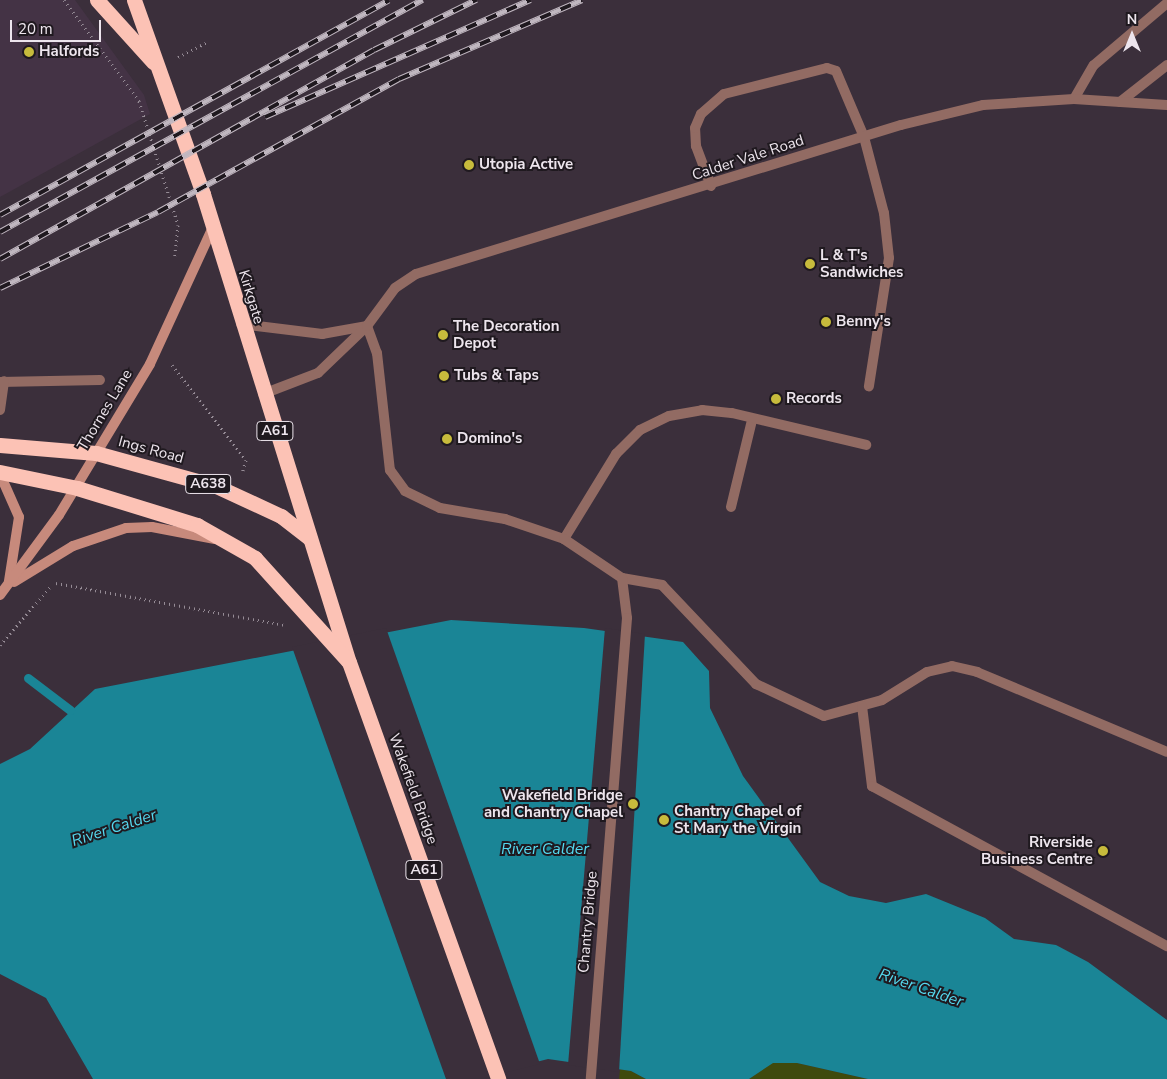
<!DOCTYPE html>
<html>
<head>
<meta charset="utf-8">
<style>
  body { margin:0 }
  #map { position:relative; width:1167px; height:1079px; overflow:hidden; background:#3b2f3b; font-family:"Nunito Sans",sans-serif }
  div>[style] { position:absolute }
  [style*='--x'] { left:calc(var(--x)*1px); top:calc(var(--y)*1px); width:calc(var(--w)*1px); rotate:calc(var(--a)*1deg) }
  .built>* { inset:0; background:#443345 }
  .green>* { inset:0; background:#3f4a0d }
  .water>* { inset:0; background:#1a8596 }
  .pier>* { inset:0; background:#3b2f3b }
  .stream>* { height:9px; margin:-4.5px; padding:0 4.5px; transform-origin:4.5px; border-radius:4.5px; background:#1a8596 }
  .path>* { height:3px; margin-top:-1.5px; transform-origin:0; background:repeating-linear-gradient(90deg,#968c96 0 1px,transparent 0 5px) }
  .lane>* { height:10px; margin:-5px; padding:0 5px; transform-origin:5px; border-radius:5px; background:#926b63 }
  .street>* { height:10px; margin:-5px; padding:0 5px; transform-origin:5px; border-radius:5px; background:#926b63 }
  .secondary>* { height:10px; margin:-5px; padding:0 5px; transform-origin:5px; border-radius:5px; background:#c78a7c }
  .highway>* { height:15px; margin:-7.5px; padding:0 7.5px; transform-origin:7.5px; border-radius:7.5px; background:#fcc2b5 }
  .rail>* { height:5.5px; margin-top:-2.75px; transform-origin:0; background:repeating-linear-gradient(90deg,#1f191f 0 11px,#c0b7c0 0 22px); box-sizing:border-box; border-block:1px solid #c0b7c0 }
  .dots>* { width:14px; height:14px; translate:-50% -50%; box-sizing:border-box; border:2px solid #1f191f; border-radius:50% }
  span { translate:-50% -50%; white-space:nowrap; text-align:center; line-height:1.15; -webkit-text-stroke:4px #1f191f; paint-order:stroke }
  .shield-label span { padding:1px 4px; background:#1f191f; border:1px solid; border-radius:4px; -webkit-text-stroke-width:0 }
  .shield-label { font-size:14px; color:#ede5ed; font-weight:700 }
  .poi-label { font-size:15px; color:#ede5ed; font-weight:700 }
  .left { translate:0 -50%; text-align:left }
  .right { translate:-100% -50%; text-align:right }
  .street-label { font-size:15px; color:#ede5ed }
  .water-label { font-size:16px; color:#55d8ee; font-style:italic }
  .north { position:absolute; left:1107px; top:10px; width:50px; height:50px; -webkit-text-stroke:4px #1f191f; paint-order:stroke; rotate:0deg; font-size:14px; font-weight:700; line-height:20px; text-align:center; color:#ede5ed }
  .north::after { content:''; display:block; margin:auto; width:18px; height:22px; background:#ede5ed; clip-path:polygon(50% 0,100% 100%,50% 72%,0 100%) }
  .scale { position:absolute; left:10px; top:20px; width:91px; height:22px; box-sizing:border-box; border:2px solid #ede5ed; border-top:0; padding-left:6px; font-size:15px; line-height:18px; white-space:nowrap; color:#ede5ed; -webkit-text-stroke:4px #1f191f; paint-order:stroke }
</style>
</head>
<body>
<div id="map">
  <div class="built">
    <i style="clip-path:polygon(0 0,75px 0,144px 95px,150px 114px,0 197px)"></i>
  </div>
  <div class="green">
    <i style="clip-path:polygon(772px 1063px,797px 1063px,868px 1079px,749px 1079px)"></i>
    <i style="clip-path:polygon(620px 1069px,631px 1071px,646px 1079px,619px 1079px)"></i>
  </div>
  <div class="water">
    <i style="clip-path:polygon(451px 620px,584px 628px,683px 642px,709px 671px,710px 708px,743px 776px,820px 882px,849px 896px,886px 903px,926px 894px,985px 918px,1014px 939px,1056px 945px,1088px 962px,1167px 1020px,1167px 1079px,868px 1079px,797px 1063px,773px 1063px,749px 1079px,646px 1079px,631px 1071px,548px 1059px,470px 1079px,93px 1079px,46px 998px,0 974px,0 764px,30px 749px,95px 689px)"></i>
  </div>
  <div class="pier">
    <i style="clip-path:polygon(386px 628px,540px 1064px,480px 1079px,446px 1079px,292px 647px)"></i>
    <i style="clip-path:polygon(605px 628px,645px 634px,619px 1072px,568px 1065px)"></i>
  </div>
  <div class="stream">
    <i style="--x:28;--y:678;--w:53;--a:37.3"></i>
  </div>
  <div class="path">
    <i style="--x:64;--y:0;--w:126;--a:53.4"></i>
    <i style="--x:139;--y:101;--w:130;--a:72.5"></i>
    <i style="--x:178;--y:225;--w:31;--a:96"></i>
    <i style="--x:178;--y:57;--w:34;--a:-27"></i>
    <i style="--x:172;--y:365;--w:120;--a:52.1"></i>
    <i style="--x:246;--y:460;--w:14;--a:107"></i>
    <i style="--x:56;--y:583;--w:232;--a:10.4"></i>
    <i style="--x:0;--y:645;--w:77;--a:-49.2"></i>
  </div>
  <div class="lane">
    <i style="--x:1074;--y:99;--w:39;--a:-60"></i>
    <i style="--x:1094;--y:65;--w:96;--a:-40.3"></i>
    <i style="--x:1120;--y:102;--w:60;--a:-38.2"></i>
    <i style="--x:711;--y:186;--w:43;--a:-110.6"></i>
    <i style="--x:696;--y:146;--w:18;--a:-93"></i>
    <i style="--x:695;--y:128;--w:15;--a:-67"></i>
    <i style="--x:701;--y:114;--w:30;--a:-41"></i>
    <i style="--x:724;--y:94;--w:106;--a:-14.2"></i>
    <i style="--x:827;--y:68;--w:9;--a:18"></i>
    <i style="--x:836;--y:71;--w:72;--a:67"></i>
    <i style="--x:864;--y:137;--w:79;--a:75.3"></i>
    <i style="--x:884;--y:213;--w:45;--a:83.7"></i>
    <i style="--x:889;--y:258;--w:130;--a:98.9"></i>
    <i style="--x:0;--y:382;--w:100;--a:-1.1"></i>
    <i style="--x:0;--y:410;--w:29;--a:-82"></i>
    <i style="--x:731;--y:507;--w:89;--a:-76.4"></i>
    <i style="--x:564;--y:539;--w:100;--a:-58.5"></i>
    <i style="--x:616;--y:454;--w:34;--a:-45"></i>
    <i style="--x:640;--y:430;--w:32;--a:-26"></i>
    <i style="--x:669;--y:416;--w:34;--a:-10"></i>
    <i style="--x:702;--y:410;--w:30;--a:6"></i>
    <i style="--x:732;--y:413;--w:138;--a:13.4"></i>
    <i style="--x:622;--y:578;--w:41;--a:9.9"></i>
    <i style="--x:662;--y:585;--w:137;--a:46.5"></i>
    <i style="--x:756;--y:684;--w:75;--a:25.2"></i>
    <i style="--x:824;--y:716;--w:60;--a:-15.4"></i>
    <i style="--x:882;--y:700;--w:53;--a:-31.9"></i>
    <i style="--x:927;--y:672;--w:26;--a:-13"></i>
    <i style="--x:952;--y:666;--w:26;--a:13"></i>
    <i style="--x:977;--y:672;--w:206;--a:22.8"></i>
    <i style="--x:862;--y:706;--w:81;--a:82.9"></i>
    <i style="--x:872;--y:786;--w:336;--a:28.5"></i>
  </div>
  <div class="street">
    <i style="--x:241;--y:324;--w:82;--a:7"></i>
    <i style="--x:322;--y:334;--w:46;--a:-10.1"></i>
    <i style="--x:367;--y:326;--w:29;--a:70"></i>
    <i style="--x:377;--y:353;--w:118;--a:83.7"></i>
    <i style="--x:390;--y:470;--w:26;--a:54"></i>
    <i style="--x:405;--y:491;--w:39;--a:26"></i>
    <i style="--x:440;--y:508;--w:66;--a:9.6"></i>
    <i style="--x:505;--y:519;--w:62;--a:18.7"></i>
    <i style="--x:564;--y:539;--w:70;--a:33.9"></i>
    <i style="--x:622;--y:578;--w:40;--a:82.9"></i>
    <i style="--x:627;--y:618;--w:462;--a:94.5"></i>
    <i style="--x:263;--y:394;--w:59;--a:-20.9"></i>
    <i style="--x:318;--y:373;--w:68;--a:-43.8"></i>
    <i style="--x:367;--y:326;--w:47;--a:-53.6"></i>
    <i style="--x:395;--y:288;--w:25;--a:-34"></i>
    <i style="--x:416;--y:274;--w:507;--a:-17.08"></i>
    <i style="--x:901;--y:125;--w:84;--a:-13.7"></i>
    <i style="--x:983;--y:105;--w:91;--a:-3.8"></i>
    <i style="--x:1074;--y:99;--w:93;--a:3.7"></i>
  </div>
  <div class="secondary">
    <i style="--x:0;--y:474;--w:47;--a:66.2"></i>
    <i style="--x:19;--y:517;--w:65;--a:98.9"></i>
    <i style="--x:14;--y:582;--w:69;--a:-31.4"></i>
    <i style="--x:73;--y:546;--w:56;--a:-18.8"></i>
    <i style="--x:126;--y:528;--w:26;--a:-2"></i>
    <i style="--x:152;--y:527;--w:64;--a:10.8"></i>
    <i style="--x:0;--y:595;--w:99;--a:-53.6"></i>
    <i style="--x:59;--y:515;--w:176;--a:-58.9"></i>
    <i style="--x:150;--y:364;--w:151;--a:-65.3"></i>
  </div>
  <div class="highway">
    <i style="--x:97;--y:0;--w:84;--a:47.9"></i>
    <i style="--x:134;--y:0;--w:206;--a:70.4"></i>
    <i style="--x:203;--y:194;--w:490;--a:72.7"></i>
    <i style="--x:349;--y:662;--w:443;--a:70.3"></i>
    <i style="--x:0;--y:445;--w:96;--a:4.8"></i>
    <i style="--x:96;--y:453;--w:124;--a:15.4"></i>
    <i style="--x:216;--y:486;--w:72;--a:24.8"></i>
    <i style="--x:281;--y:516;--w:36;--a:38"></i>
    <i style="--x:0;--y:472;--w:79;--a:11.7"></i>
    <i style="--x:77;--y:488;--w:126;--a:17.1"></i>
    <i style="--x:197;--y:525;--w:67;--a:29.6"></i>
    <i style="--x:255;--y:558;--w:139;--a:47.9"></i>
  </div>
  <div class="rail">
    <i style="--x:265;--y:117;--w:290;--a:-23.8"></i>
    <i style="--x:0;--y:215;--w:444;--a:-28.9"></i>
    <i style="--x:0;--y:232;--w:482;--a:-28.8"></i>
    <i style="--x:0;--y:259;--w:428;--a:-29.2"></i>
    <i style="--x:374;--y:50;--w:114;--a:-26.1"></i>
    <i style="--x:0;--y:288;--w:175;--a:-25.7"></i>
    <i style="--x:158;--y:212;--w:275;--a:-28.9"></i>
    <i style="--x:399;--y:79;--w:199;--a:-23.3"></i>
  </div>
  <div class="dots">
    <i style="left:29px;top:52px;background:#c7bb3c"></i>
    <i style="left:469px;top:165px;background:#c7bb3c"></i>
    <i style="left:810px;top:264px;background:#c7bb3c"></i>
    <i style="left:826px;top:322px;background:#c7bb3c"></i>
    <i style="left:443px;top:335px;background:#c7bb3c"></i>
    <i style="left:444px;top:376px;background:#c7bb3c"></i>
    <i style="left:776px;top:399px;background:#c7bb3c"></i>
    <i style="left:447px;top:439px;background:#c7bb3c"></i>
    <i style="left:633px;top:804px;background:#c7bb3c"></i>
    <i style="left:664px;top:820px;background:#c7bb3c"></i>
    <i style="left:1103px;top:851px;background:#c7bb3c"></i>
  </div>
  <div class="shield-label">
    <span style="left:275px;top:431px">A61</span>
    <span style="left:208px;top:484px">A638</span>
    <span style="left:424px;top:870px">A61</span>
  </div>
  <div class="poi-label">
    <span class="left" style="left:39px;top:52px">Halfords</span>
    <span class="left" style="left:479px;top:165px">Utopia Active</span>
    <span class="left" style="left:820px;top:264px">L &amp; T's<br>Sandwiches</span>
    <span class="left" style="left:836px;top:322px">Benny's</span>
    <span class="left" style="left:453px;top:335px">The Decoration<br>Depot</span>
    <span class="left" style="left:454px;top:376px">Tubs &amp; Taps</span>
    <span class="left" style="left:786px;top:399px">Records</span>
    <span class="left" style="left:457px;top:439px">Domino's</span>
    <span class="right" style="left:623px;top:804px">Wakefield Bridge<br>and Chantry Chapel</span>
    <span class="left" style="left:674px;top:820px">Chantry Chapel of<br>St Mary the Virgin</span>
    <span class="right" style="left:1093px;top:851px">Riverside<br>Business Centre</span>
  </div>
  <div class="street-label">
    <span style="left:748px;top:158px;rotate:-18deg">Calder Vale Road</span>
    <span style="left:251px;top:297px;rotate:73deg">Kirkgate</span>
    <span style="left:105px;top:410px;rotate:-59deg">Thornes Lane</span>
    <span style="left:151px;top:450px;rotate:15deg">Ings Road</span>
    <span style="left:413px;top:789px;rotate:70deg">Wakefield Bridge</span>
    <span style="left:588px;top:922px;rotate:-85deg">Chantry Bridge</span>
  </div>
  <div class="water-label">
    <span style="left:114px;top:828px;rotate:-18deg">River Calder</span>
    <span style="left:545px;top:849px">River Calder</span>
    <span style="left:921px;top:988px;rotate:19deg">River Calder</span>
  </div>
  <div class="north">N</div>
  <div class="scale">20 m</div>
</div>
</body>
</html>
